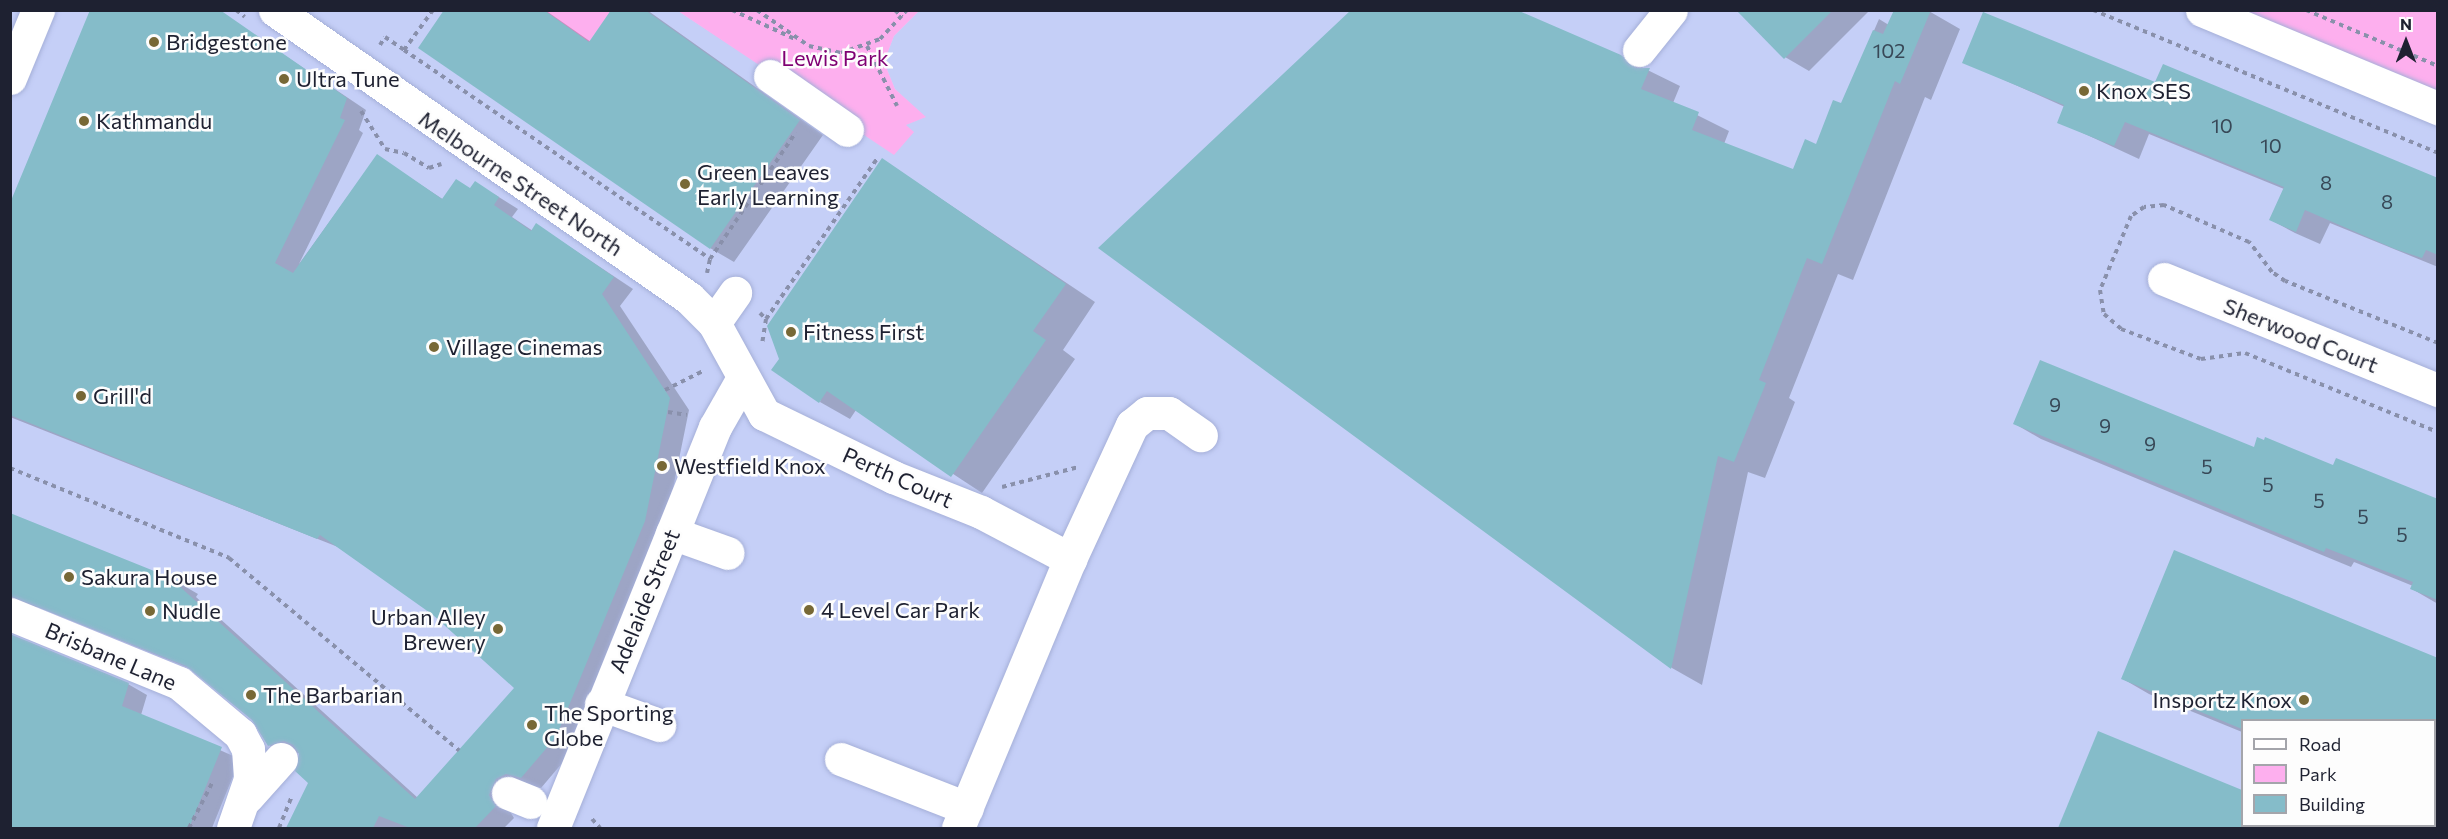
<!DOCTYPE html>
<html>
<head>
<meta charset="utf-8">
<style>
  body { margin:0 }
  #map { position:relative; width:2448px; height:839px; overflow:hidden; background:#d1dafc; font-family:Commissioner,sans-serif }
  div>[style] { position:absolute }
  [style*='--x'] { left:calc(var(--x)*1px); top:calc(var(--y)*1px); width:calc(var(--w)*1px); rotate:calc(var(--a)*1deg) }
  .built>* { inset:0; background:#c5cff7 }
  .green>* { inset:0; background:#fdafee }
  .shadow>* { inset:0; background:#0003 }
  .building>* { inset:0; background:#85bcc9 }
  .path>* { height:4px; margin-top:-2px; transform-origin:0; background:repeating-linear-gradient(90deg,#8990ab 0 4.5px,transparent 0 9px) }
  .roads { filter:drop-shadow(0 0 2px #a5afd8) drop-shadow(0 0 2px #a5afd8) }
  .minor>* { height:33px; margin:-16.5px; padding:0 16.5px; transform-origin:16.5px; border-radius:16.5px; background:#fff }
  .dots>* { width:16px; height:16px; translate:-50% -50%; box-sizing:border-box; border:3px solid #fdfdfd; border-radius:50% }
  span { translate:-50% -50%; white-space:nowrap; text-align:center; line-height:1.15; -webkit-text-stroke:5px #fdfdfd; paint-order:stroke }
  .number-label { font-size:20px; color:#384857 }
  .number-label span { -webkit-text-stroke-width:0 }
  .poi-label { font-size:22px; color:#1e2131 }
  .left { translate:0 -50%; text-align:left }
  .right { translate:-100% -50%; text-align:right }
  .park-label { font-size:22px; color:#7f0073 }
  .street-label { font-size:22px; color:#1e2131 }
  .frame { position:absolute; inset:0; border:12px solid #1e2131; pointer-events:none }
  .legend { position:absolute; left:2241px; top:719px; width:195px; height:108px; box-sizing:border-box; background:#fdfdfd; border:2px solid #a4a5ab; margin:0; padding:8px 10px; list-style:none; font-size:18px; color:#1e2131 }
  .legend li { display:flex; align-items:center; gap:12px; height:30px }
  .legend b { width:30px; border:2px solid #a4a5ab }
  .north { position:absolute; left:2376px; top:12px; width:60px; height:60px; -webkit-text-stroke:4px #fdfdfd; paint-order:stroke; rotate:0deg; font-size:16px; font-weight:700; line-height:24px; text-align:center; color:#1e2131 }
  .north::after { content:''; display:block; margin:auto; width:21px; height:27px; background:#1e2131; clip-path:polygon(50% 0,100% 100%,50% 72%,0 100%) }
</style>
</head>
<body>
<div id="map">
  <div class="built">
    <i style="clip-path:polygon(evenodd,10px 11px,678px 11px,778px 76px,914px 133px,905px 125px,925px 117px,895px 89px,884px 62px,894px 36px,919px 11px,2202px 11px,2437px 108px,2437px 828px,11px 828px,10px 11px,2242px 720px,2434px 720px,2434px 826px,2242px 826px,2242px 720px)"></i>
  </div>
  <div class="green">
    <i style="clip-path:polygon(544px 11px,611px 11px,589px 42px)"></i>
    <i style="clip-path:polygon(678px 11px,919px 11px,894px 36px,884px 62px,895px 89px,926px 117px,906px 125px,914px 132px,894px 155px)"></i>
    <i style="clip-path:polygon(2202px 11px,2437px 11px,2437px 108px)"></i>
  </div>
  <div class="shadow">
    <i style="clip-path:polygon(445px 10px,545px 10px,591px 42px,612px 10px,647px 10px,823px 135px,734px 262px,710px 248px)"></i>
    <i style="clip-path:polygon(1759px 10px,1870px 10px,1809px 71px,1785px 57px)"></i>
    <i style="clip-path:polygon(1927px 10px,1960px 29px,1931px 100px,1925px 97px,1853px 280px,1838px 274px,1789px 398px,1795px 402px,1765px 478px,1748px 472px,1702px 685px,1672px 668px,1100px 248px,1621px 57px,1680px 86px,1673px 103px,1729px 131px,1724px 144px,1794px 171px,1817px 146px,1842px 105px,1879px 19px,1897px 30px)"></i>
    <i style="clip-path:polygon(223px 14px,366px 110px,359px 130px,363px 133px,299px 264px,377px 156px,444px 200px,471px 189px,494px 194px,518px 209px,512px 217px,533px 231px,537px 225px,633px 289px,620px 306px,689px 410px,664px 533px,575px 748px,541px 788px,525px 785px,508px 808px,514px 818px,504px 828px,290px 828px,310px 783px,301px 752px,288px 756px,269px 745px,253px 719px,196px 671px,38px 607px,22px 608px,10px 603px,10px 514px,179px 583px,198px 594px,196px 597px,418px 798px,516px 688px,434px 614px,338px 547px,10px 417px,10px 205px)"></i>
    <i style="clip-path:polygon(1964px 62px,2156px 84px,2438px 179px,2438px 267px,2330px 223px,2320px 244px,2295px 233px,2271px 220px,2284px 189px,2149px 134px,2139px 159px,2059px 122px,2065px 107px)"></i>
    <i style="clip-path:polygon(883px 160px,1095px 302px,1063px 350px,1075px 359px,982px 493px,856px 410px,850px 419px,820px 402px)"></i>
    <i style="clip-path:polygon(2015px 424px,2254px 449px,2334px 467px,2438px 501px,2438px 604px,2412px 589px,2413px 586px,2354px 562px,2351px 567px,2041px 439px)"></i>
    <i style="clip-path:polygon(10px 636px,128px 684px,147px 695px,141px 715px,240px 759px,212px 828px,10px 828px)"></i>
    <i style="clip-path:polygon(2438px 660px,2438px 813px,2434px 720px,2242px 720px,2242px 732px,2149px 694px,2123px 679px)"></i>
    <i style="clip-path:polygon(2099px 733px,2242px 792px,2242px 826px,2331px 828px,2061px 828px)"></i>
  </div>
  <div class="building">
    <i style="clip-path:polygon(90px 10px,220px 10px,347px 98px,340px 118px,345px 120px,275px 263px,293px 273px,377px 154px,442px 199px,456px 179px,470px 188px,475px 181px,499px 197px,494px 205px,531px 231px,536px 223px,614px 277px,602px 294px,670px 398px,645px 521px,556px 737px,521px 778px,506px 774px,496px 779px,489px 795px,496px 806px,475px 828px,410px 828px,379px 816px,373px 828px,286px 828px,308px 783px,295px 771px,299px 754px,293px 745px,284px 741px,268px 746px,252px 720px,186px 666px,10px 596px,10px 513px,179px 581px,178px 585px,415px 799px,514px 688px,433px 615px,320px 535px,317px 539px,10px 415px,10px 203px)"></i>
    <i style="clip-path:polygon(444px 10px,544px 10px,589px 42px,611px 10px,645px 10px,800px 120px,710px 249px,418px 48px)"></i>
    <i style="clip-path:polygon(1351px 10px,1517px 10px,1621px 55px,1636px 68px,1650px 68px,1641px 89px,1699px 112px,1692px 130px,1793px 169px,1805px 139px,1816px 144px,1833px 100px,1841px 103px,1873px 30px,1883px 34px,1894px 10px,1931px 10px,1900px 84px,1895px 81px,1822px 264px,1807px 258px,1759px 380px,1766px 383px,1734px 462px,1718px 456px,1671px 669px,1098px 248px)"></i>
    <i style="clip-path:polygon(1736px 10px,1833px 10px,1784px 59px)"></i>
    <i style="clip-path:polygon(1983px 12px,2155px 82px,2163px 64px,2438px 178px,2438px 255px,2426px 250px,2422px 258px,2395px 249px,2305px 210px,2296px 232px,2269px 220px,2284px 187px,2125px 122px,2114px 146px,2057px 123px,2064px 105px,1962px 63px)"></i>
    <i style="clip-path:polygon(882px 158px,1066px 284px,1033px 331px,1046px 340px,951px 477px,827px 391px,819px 403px,771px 370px,779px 359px,767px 326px)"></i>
    <i style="clip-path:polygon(2040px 360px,2254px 447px,2257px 437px,2264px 440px,2265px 437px,2333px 465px,2336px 458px,2438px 499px,2438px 600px,2410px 589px,2413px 582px,2326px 548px,2324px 552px,2013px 424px)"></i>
    <i style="clip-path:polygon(2174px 550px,2438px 658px,2438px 720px,2242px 720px,2242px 729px,2121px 679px)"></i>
    <i style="clip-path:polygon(10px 634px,129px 683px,122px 706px,222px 747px,189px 828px,10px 828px)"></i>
    <i style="clip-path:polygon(2098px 731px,2242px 790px,2242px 828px,2058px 828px)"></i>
  </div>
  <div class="path">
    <i style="--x:236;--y:10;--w:11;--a:38"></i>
    <i style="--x:732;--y:10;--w:69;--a:24.7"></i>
    <i style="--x:757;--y:10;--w:63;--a:34.7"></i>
    <i style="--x:809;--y:46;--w:33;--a:12"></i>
    <i style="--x:841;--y:53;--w:41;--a:-19.7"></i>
    <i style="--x:880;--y:39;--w:40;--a:-47"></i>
    <i style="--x:895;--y:10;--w:10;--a:45"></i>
    <i style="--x:2093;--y:10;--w:373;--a:22.5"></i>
    <i style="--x:2306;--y:10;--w:143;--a:23"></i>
    <i style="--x:380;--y:45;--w:9;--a:-58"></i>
    <i style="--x:385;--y:37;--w:23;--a:34"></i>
    <i style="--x:404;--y:50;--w:49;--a:-54.1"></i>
    <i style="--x:867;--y:46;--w:67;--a:63.4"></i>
    <i style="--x:404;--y:50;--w:371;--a:34.3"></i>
    <i style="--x:710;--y:259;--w:153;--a:-55.9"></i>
    <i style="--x:361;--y:111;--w:45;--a:57.7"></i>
    <i style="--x:385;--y:149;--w:19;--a:12"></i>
    <i style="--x:404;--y:153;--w:29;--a:31"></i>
    <i style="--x:429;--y:168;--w:13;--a:-18"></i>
    <i style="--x:707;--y:273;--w:14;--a:-78"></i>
    <i style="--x:760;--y:313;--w:8;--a:45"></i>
    <i style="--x:766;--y:319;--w:26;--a:99"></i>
    <i style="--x:766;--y:319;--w:197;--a:-55.3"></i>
    <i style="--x:2438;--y:343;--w:165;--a:-157.9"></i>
    <i style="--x:2285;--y:281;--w:16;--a:-145"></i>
    <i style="--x:2272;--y:272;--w:38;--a:-127"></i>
    <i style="--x:2249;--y:242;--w:93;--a:-156.5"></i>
    <i style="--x:2164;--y:205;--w:20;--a:174"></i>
    <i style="--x:2144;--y:207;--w:16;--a:145"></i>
    <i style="--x:2131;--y:216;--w:80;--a:112.7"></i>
    <i style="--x:2100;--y:290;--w:24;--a:81"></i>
    <i style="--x:2104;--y:314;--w:23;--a:41"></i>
    <i style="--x:2121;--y:329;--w:85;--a:20.6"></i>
    <i style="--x:2201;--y:359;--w:44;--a:-7.8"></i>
    <i style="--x:2245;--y:353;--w:209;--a:22.3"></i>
    <i style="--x:665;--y:390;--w:42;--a:-26.6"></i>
    <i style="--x:668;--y:412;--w:19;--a:9"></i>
    <i style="--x:10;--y:468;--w:237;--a:22.3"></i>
    <i style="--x:229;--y:558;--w:300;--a:39.9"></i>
    <i style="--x:1002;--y:487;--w:79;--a:-14.7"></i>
    <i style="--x:592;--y:819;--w:12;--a:48"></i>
    <i style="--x:189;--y:828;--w:53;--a:-62.9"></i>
    <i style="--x:279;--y:828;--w:35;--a:-68"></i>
  </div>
  <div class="roads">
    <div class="minor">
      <i style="--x:275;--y:10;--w:504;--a:34.82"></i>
      <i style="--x:689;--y:298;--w:35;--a:45"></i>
      <i style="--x:714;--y:323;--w:104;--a:61.2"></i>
      <i style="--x:764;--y:414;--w:144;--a:26"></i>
      <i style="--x:893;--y:477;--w:95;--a:21.7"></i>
      <i style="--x:981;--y:512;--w:101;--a:27.8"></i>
      <i style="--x:2202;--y:10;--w:256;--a:22.6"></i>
      <i style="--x:1639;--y:50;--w:51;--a:-51.3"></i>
      <i style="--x:770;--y:76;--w:94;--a:35"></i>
      <i style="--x:10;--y:78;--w:74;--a:-67.6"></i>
      <i style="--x:2164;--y:279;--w:296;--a:22.1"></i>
      <i style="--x:714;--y:323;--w:37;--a:-55"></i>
      <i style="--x:672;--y:533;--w:59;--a:19.7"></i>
      <i style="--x:10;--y:614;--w:183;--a:22.2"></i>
      <i style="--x:179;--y:683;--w:80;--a:39.9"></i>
      <i style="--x:240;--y:734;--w:17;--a:62"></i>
      <i style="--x:248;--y:749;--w:30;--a:86"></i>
      <i style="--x:250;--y:779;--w:52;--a:109.1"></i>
      <i style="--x:601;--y:704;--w:62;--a:19.9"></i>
      <i style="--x:841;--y:759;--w:135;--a:21.3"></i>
      <i style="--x:508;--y:793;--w:24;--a:22"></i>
      <i style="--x:247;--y:797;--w:51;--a:-48.2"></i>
      <i style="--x:553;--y:828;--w:432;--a:-68"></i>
      <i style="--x:715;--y:427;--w:56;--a:-60.3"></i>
      <i style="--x:958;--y:828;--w:291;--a:-67.4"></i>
      <i style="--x:1070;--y:559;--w:148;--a:-65.2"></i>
      <i style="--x:1132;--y:425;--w:19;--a:-39"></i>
      <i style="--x:1147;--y:413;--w:22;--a:0"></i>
      <i style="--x:1169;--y:413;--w:39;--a:35"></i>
    </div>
  </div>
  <div class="dots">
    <i style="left:154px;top:42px;background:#776836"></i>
    <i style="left:284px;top:79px;background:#776836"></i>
    <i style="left:2084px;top:91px;background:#776836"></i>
    <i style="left:84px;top:121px;background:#776836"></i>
    <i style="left:685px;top:184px;background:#776836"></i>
    <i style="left:791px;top:332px;background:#776836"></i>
    <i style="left:434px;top:347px;background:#776836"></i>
    <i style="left:81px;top:396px;background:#776836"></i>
    <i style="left:662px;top:466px;background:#776836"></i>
    <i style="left:69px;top:577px;background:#776836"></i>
    <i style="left:809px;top:610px;background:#776836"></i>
    <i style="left:150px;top:611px;background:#776836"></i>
    <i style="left:498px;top:629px;background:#776836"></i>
    <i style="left:251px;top:695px;background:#776836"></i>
    <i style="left:2304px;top:700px;background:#776836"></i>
    <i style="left:532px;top:725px;background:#776836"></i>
  </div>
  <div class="number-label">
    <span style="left:1889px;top:50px">102</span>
    <span style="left:2222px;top:125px">10</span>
    <span style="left:2271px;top:145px">10</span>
    <span style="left:2326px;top:182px">8</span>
    <span style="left:2387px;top:201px">8</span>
    <span style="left:2055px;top:404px">9</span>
    <span style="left:2105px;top:425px">9</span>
    <span style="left:2150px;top:443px">9</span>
    <span style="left:2207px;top:466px">5</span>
    <span style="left:2268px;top:484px">5</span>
    <span style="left:2319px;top:500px">5</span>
    <span style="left:2363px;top:516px">5</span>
    <span style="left:2402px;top:534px">5</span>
  </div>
  <div class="poi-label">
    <span class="left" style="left:166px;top:42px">Bridgestone</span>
    <span class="left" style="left:296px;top:79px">Ultra Tune</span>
    <span class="left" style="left:2096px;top:91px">Knox SES</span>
    <span class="left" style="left:96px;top:121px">Kathmandu</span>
    <span class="left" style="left:697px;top:184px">Green Leaves<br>Early Learning</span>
    <span class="left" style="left:803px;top:332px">Fitness First</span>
    <span class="left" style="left:446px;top:347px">Village Cinemas</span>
    <span class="left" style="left:93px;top:396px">Grill'd</span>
    <span class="left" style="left:674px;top:466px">Westfield Knox</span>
    <span class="left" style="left:81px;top:577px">Sakura House</span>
    <span class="left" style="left:821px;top:610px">4 Level Car Park</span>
    <span class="left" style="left:162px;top:611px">Nudle</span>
    <span class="right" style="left:486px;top:629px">Urban Alley<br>Brewery</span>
    <span class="left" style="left:263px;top:695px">The Barbarian</span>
    <span class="right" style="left:2292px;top:700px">Insportz Knox</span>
    <span class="left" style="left:544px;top:725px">The Sporting<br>Globe</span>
  </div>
  <div class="park-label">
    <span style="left:835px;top:58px">Lewis Park</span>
  </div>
  <div class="street-label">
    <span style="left:521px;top:183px;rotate:34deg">Melbourne Street North</span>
    <span style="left:2301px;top:335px;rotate:22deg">Sherwood Court</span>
    <span style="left:898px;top:477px;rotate:24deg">Perth Court</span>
    <span style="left:644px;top:601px;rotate:-68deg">Adelaide Street</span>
    <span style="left:111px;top:656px;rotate:23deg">Brisbane Lane</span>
  </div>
  <div class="frame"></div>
  <ul class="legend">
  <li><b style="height:8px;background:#fff"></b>Road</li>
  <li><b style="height:16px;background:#fdafee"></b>Park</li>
  <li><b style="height:16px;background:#85bcc9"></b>Building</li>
  </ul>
  <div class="north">N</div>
</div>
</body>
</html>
